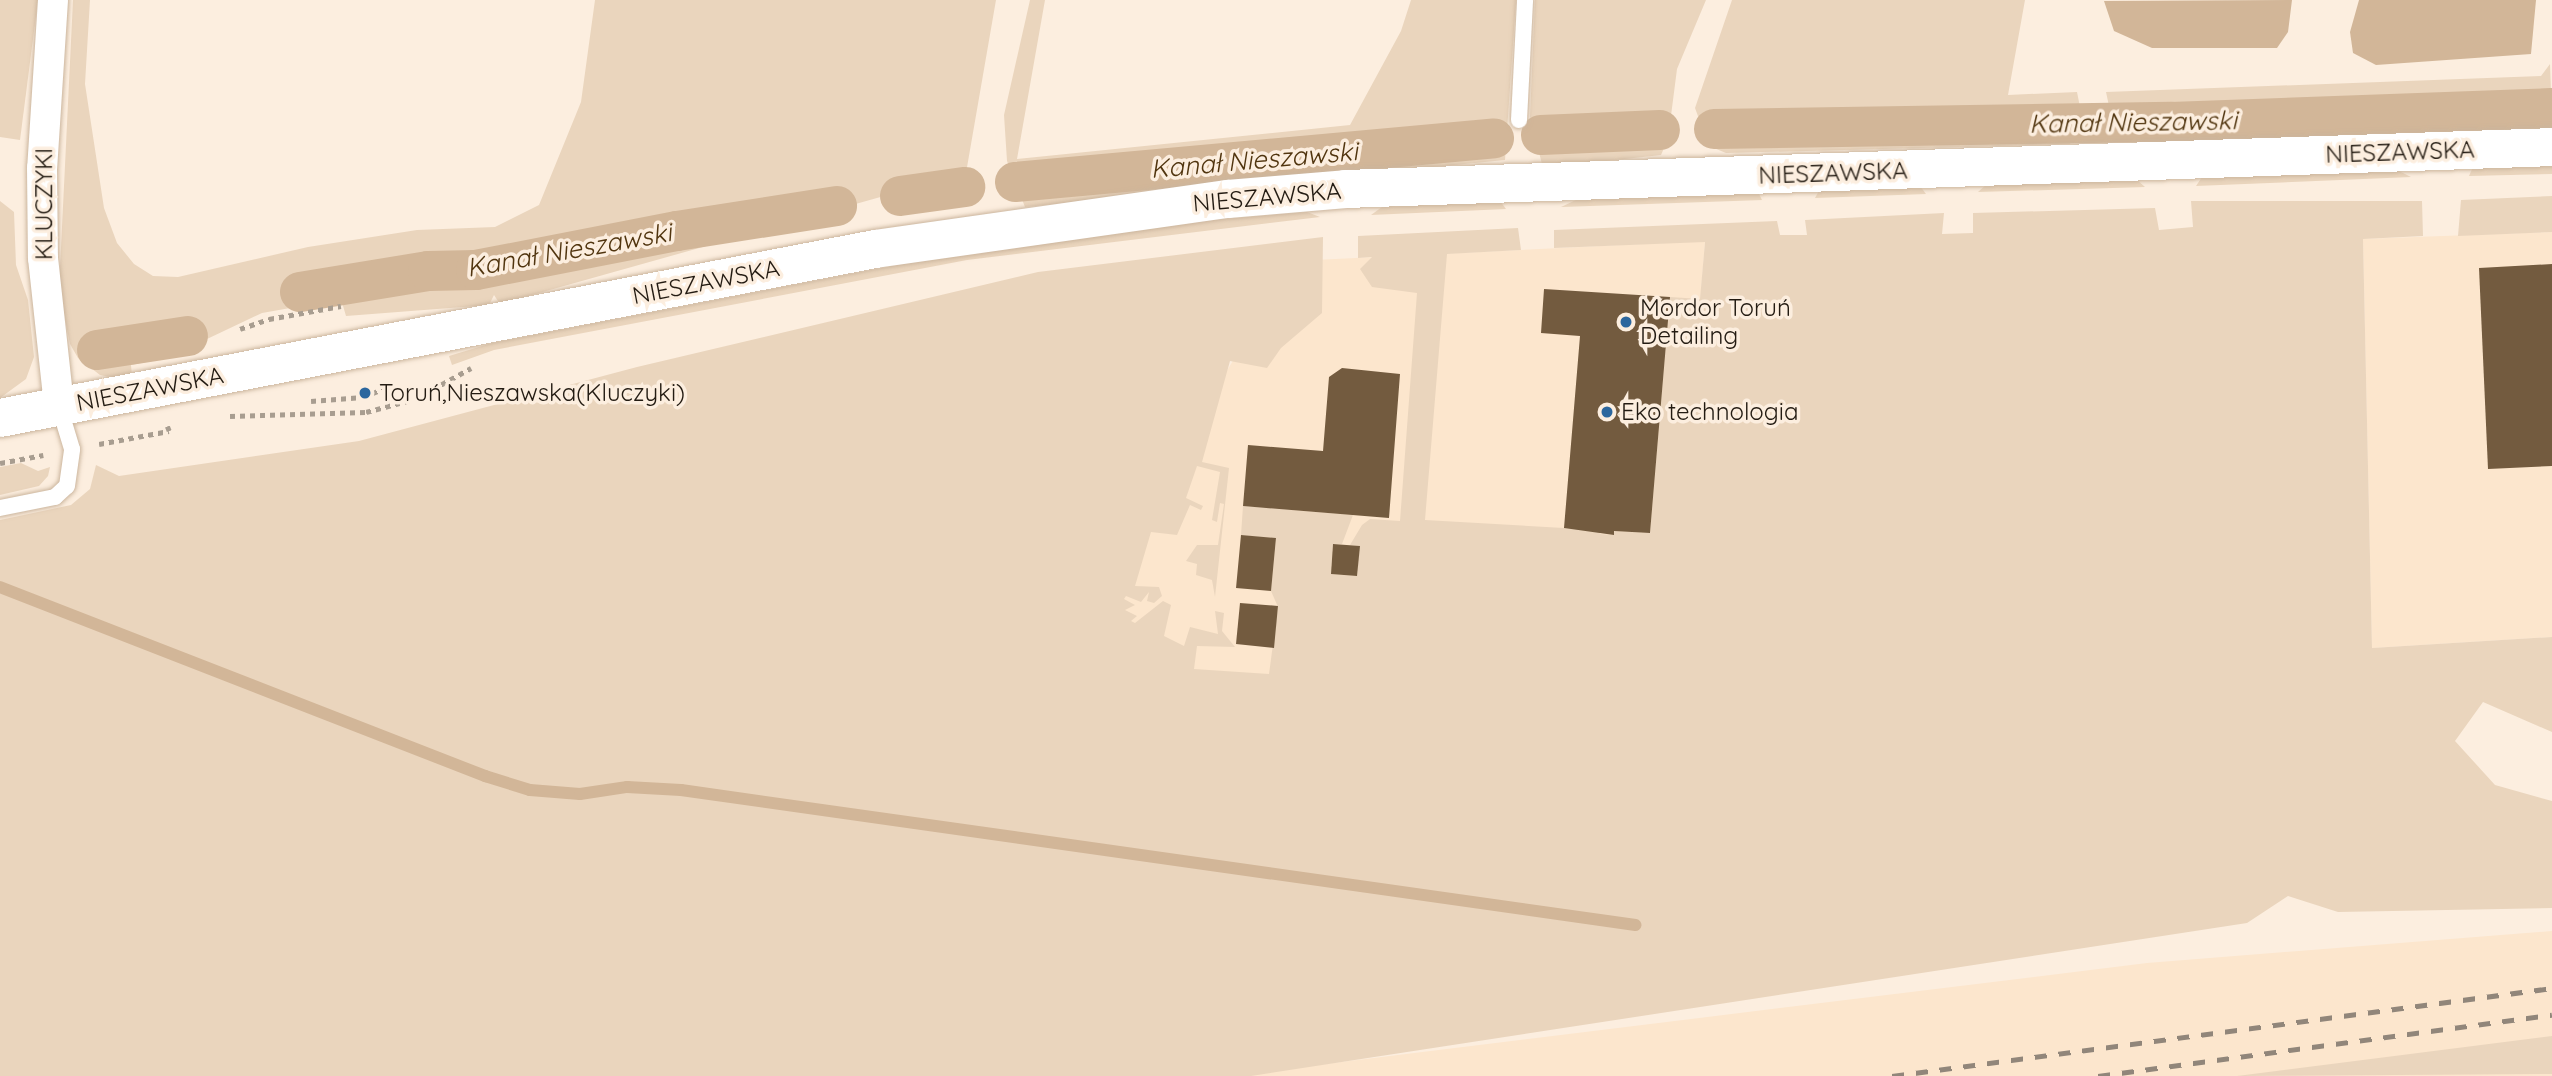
<!DOCTYPE html>
<html>
<head>
<meta charset="utf-8">
<style>
  body { margin:0 }
  #map { position:relative; width:2552px; height:1076px; overflow:hidden; background:#fceedf; font-family:Quicksand,sans-serif }
  div>[style] { position:absolute }
  [style*='--x'] { left:calc(var(--x)*1px); top:calc(var(--y)*1px); width:calc(var(--w)*1px); rotate:calc(var(--a)*1deg) }
  .built>* { inset:0; background:#fce6cd }
  .green>* { inset:0; background:#ead5bd }
  .water>* { inset:0; background:#d2b698 }
  .stream>* { height:12px; margin:-6px; padding:0 6px; transform-origin:6px; border-radius:6px; background:#d2b698 }
  .canal>* { height:40px; margin:-20px; padding:0 20px; transform-origin:20px; border-radius:20px; background:#d2b698 }
  .building>* { inset:0; background:#735b3f }
  .path>* { height:4.5px; margin-top:-2.25px; transform-origin:0; background:repeating-linear-gradient(90deg,#a89d90 0 5px,transparent 0 10px) }
  .roads { filter:drop-shadow(0 0 2px #cbb59d) drop-shadow(0 0 2px #cbb59d) }
  .service>* { height:16px; margin:-8px; padding:0 8px; transform-origin:8px; border-radius:8px; background:#fff }
  .minor>* { height:30px; margin:-15px; padding:0 15px; transform-origin:15px; border-radius:15px; background:#fff }
  .secondary>* { height:38px; margin:-19px; padding:0 19px; transform-origin:19px; border-radius:19px; background:#fff }
  .rail>* { height:5px; margin-top:-2.5px; transform-origin:0; background:repeating-linear-gradient(90deg,#91867a 0 12px,transparent 0 24px) }
  .dots>* { width:19px; height:19px; translate:-50% -50%; box-sizing:border-box; border:4px solid #fceedf; border-radius:50% }
  span { translate:-50% -50%; white-space:nowrap; text-align:center; line-height:1.15; -webkit-text-stroke:7px #fceedf; paint-order:stroke }
  .street-label { font-size:24px; color:#231b12 }
  .poi-label { font-size:24px; color:#231b12 }
  .left { translate:0 -50%; text-align:left }
  .water-label { font-size:26px; color:#51350f; font-style:italic }
</style>
</head>
<body>
<div id="map">
  <div class="built">
    <i style="clip-path:polygon(2552px 232px,2552px 637px,2372px 648px,2363px 239px)"></i>
    <i style="clip-path:polygon(1705px 241px,1671px 664px,1092px 689px,1138px 516px,1294px 261px)"></i>
    <i style="clip-path:polygon(2552px 931px,2552px 1076px,1227px 1076px,2147px 963px)"></i>
  </div>
  <div class="green">
    <i style="clip-path:polygon(0 0,38px 0,20px 140px,0 137px)"></i>
    <i style="clip-path:polygon(73px 0,90px 0,85px 84px,104px 208px,117px 243px,134px 264px,153px 276px,178px 277px,308px 247px,417px 230px,495px 227px,539px 205px,581px 102px,595px 0,996px 0,966px 173px,500px 304px,494px 295px,489px 305px,346px 316px,341px 299px,262px 313px,167px 358px,131px 365px,132px 376px,115px 378px,100px 375px,78px 358px,70px 344px,59px 289px)"></i>
    <i style="clip-path:polygon(1030px 0,1045px 0,1017px 159px,1350px 125px,1401px 31px,1411px 0,1516px 0,1505px 160px,1025px 207px,1007px 161px,1004px 115px)"></i>
    <i style="clip-path:polygon(1535px 0,1706px 0,1677px 69px,1668px 139px,1661px 155px,1543px 168px,1530px 117px)"></i>
    <i style="clip-path:polygon(1732px 0,2025px 0,2008px 95px,2077px 92px,2081px 112px,2070px 144px,1726px 153px,1709px 146px,1695px 108px)"></i>
    <i style="clip-path:polygon(2550px 64px,2552px 121px,2541px 129px,2131px 139px,2115px 134px,2106px 92px,2541px 76px)"></i>
    <i style="clip-path:polygon(2552px 164px,2552px 174px,2469px 176px,2473px 167px)"></i>
    <i style="clip-path:polygon(2399px 171px,2411px 177px,2196px 186px,2202px 177px)"></i>
    <i style="clip-path:polygon(2136px 179px,2145px 187px,1978px 192px,1987px 184px)"></i>
    <i style="clip-path:polygon(1920px 186px,1926px 194px,1815px 198px,1820px 189px)"></i>
    <i style="clip-path:polygon(1758px 192px,1762px 200px,1561px 207px,1578px 199px)"></i>
    <i style="clip-path:polygon(2552px 196px,2552px 232px,2458px 236px,2461px 200px)"></i>
    <i style="clip-path:polygon(0 201px,14px 212px,16px 265px,28px 300px,34px 357px,26px 379px,0 398px)"></i>
    <i style="clip-path:polygon(1500px 201px,1506px 209px,1371px 215px,1382px 207px)"></i>
    <i style="clip-path:polygon(2191px 201px,2422px 201px,2423px 236px,2363px 239px,2372px 648px,2552px 637px,2552px 732px,2483px 702px,2455px 741px,2495px 785px,2552px 801px,2552px 908px,2338px 912px,2288px 896px,2247px 923px,1251px 1076px,0 1076px,0 520px,71px 505px,90px 489px,96px 465px,119px 476px,359px 441px,637px 367px,1038px 272px,1323px 237px,1322px 313px,1281px 348px,1267px 368px,1230px 361px,1202px 462px,1229px 468px,1215px 597px,1212px 580px,1196px 575px,1197px 564px,1186px 561px,1197px 545px,1218px 545px,1224px 504px,1220px 503px,1217px 522px,1212px 520px,1220px 472px,1197px 466px,1186px 498px,1203px 506px,1201px 510px,1190px 505px,1177px 535px,1151px 532px,1135px 586px,1159px 587px,1162px 596px,1154px 603px,1147px 601px,1149px 592px,1141px 602px,1126px 596px,1124px 599px,1135px 605px,1125px 610px,1137px 616px,1131px 621px,1135px 623px,1163px 601px,1171px 605px,1164px 636px,1184px 646px,1190px 627px,1218px 634px,1215px 611px,1224px 613px,1222px 631px,1235px 647px,1197px 646px,1194px 669px,1269px 674px,1278px 607px,1271px 591px,1276px 539px,1241px 535px,1243px 506px,1353px 515px,1342px 544px,1333px 544px,1331px 574px,1357px 576px,1359px 546px,1350px 545px,1362px 525px,1370px 519px,1400px 521px,1417px 293px,1372px 287px,1360px 269px,1372px 257px,1358px 258px,1358px 236px,1518px 228px,1521px 250px,1447px 254px,1425px 520px,1599px 530px,1600px 534px,1613px 535px,1614px 531px,1650px 533px,1670px 297px,1700px 299px,1705px 242px,1554px 248px,1554px 230px,1777px 221px,1780px 235px,1807px 235px,1805px 220px,1944px 213px,1942px 234px,1973px 233px,1973px 213px,2155px 208px,2159px 230px,2193px 227px)"></i>
    <i style="clip-path:polygon(1307px 212px,1320px 217px,967px 260px,494px 350px,452px 365px,449px 356px,492px 343px,965px 252px,1163px 224px)"></i>
    <i style="clip-path:polygon(21px 463px,38px 471px,50px 467px,48px 476px,39px 486px,0 495px,0 467px)"></i>
    <i style="clip-path:polygon(2552px 1036px,2552px 1074px,2237px 1076px)"></i>
  </div>
  <div class="water">
    <i style="clip-path:polygon(2292px 0,2288px 32px,2277px 48px,2152px 48px,2114px 31px,2104px 1px)"></i>
    <i style="clip-path:polygon(2359px 0,2536px 0,2531px 54px,2376px 65px,2353px 53px,2350px 32px)"></i>
  </div>
  <div class="stream">
    <i style="--x:0;--y:587;--w:521;--a:21.29"></i>
    <i style="--x:485;--y:776;--w:47;--a:17.3"></i>
    <i style="--x:530;--y:790;--w:50;--a:4.6"></i>
    <i style="--x:580;--y:794;--w:48;--a:-8.5"></i>
    <i style="--x:627;--y:787;--w:54;--a:3.2"></i>
    <i style="--x:681;--y:790;--w:964;--a:8.05"></i>
  </div>
  <div class="canal">
    <i style="--x:1714;--y:129;--w:457;--a:-0.9"></i>
    <i style="--x:2171;--y:122;--w:380;--a:-2.1"></i>
    <i style="--x:1541;--y:135;--w:119;--a:-2.4"></i>
    <i style="--x:1015;--y:182;--w:481;--a:-5.2"></i>
    <i style="--x:900;--y:196;--w:66;--a:-7.9"></i>
    <i style="--x:300;--y:292;--w:130;--a:-9.3"></i>
    <i style="--x:428;--y:271;--w:48;--a:-1.2"></i>
    <i style="--x:476;--y:270;--w:205;--a:-11"></i>
    <i style="--x:677;--y:231;--w:162;--a:-8.9"></i>
    <i style="--x:97;--y:350;--w:92;--a:-8.7"></i>
  </div>
  <div class="building">
    <i style="clip-path:polygon(2552px 264px,2552px 466px,2488px 469px,2479px 268px)"></i>
    <i style="clip-path:polygon(1544px 289px,1670px 297px,1650px 533px,1614px 531px,1614px 535px,1564px 528px,1580px 336px,1541px 333px)"></i>
    <i style="clip-path:polygon(1342px 368px,1400px 374px,1389px 518px,1243px 506px,1248px 445px,1323px 451px,1329px 377px)"></i>
    <i style="clip-path:polygon(1241px 535px,1276px 538px,1271px 591px,1236px 588px)"></i>
    <i style="clip-path:polygon(1333px 544px,1360px 546px,1357px 576px,1331px 574px)"></i>
    <i style="clip-path:polygon(1240px 603px,1278px 606px,1274px 648px,1236px 644px)"></i>
  </div>
  <div class="path">
    <i style="--x:240;--y:329;--w:31;--a:-19"></i>
    <i style="--x:269;--y:319;--w:73;--a:-10.2"></i>
    <i style="--x:311;--y:401;--w:52;--a:-4.4"></i>
    <i style="--x:363;--y:397;--w:37;--a:-22"></i>
    <i style="--x:230;--y:416;--w:136;--a:-1.7"></i>
    <i style="--x:366;--y:412;--w:51;--a:-14.9"></i>
    <i style="--x:415;--y:399;--w:64;--a:-29"></i>
    <i style="--x:99;--y:444;--w:71;--a:-10.5"></i>
    <i style="--x:169;--y:431;--w:5;--a:-112"></i>
    <i style="--x:0;--y:463;--w:44;--a:-10.5"></i>
  </div>
  <div class="roads">
    <div class="service">
      <i style="--x:1519;--y:120;--w:120;--a:-87.1"></i>
      <i style="--x:0;--y:508;--w:56;--a:-11.3"></i>
      <i style="--x:55;--y:497;--w:16;--a:-43"></i>
      <i style="--x:67;--y:486;--w:37;--a:-82"></i>
      <i style="--x:72;--y:449;--w:45;--a:-106.8"></i>
    </div>
    <div class="minor">
      <i style="--x:53;--y:0;--w:168;--a:93.7"></i>
      <i style="--x:42;--y:168;--w:90;--a:89.4"></i>
      <i style="--x:43;--y:258;--w:149;--a:83.8"></i>
    </div>
    <div class="secondary">
      <i style="--x:0;--y:418;--w:891;--a:-10.93"></i>
      <i style="--x:875;--y:249;--w:357;--a:-8.1"></i>
      <i style="--x:1228;--y:199;--w:118;--a:-4.8"></i>
      <i style="--x:1346;--y:189;--w:1207;--a:-1.99"></i>
    </div>
  </div>
  <div class="rail">
    <i style="--x:1892;--y:1076;--w:666;--a:-7.59"></i>
    <i style="--x:2098;--y:1076;--w:458;--a:-7.7"></i>
  </div>
  <div class="dots">
    <i style="left:1626px;top:322px;background:#2c679e"></i>
    <i style="left:365px;top:393px;background:#2c679e"></i>
    <i style="left:1607px;top:412px;background:#2c679e"></i>
  </div>
  <div class="street-label">
    <span style="left:2400px;top:152px;rotate:-2deg">NIESZAWSKA</span>
    <span style="left:1833px;top:173px;rotate:-2deg">NIESZAWSKA</span>
    <span style="left:1267px;top:197px;rotate:-5deg">NIESZAWSKA</span>
    <span style="left:44px;top:204px;rotate:-90deg">KLUCZYKI</span>
    <span style="left:706px;top:282px;rotate:-11deg">NIESZAWSKA</span>
    <span style="left:150px;top:389px;rotate:-11deg">NIESZAWSKA</span>
  </div>
  <div class="poi-label">
    <span class="left" style="left:1640px;top:322px">Mordor Toruń<br>Detailing</span>
    <span class="left" style="left:379px;top:393px">Toruń,Nieszawska(Kluczyki)</span>
    <span class="left" style="left:1621px;top:412px">Eko technologia</span>
  </div>
  <div class="water-label">
    <span style="left:2133px;top:122px;rotate:-1deg">Kanał Nieszawski</span>
    <span style="left:1254px;top:160px;rotate:-5deg">Kanał Nieszawski</span>
    <span style="left:569px;top:250px;rotate:-10deg">Kanał Nieszawski</span>
  </div>
</div>
</body>
</html>
